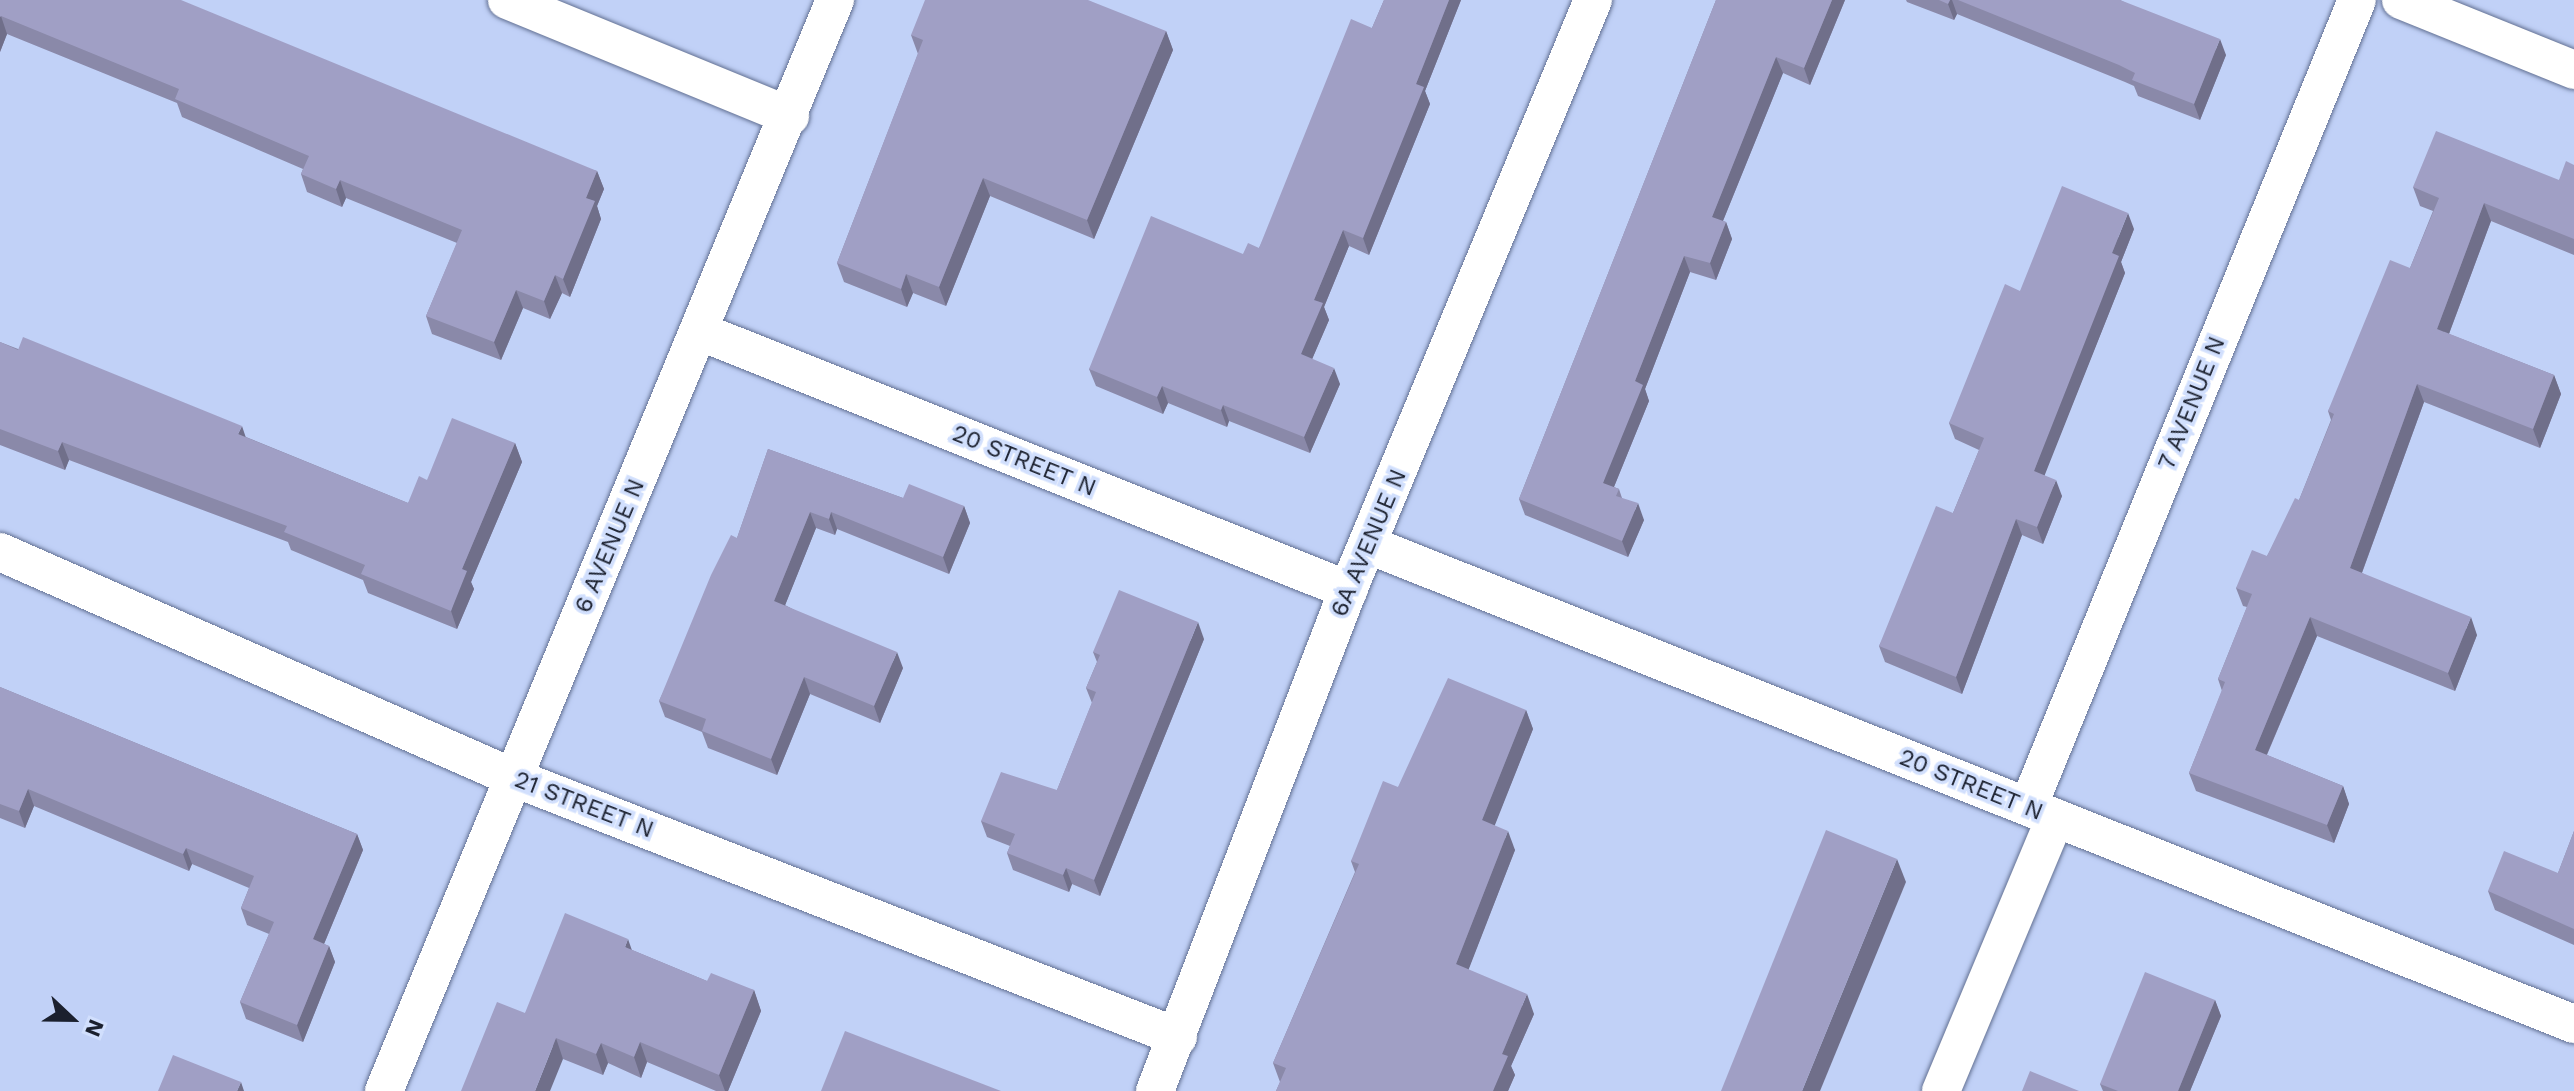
<!DOCTYPE html>
<html>
<head>
<meta charset="utf-8">
<style>
  body { margin:0 }
  #map { position:relative; width:2574px; height:1091px; overflow:hidden; background:#c1d1f7; font-family:"Work Sans",sans-serif }
  div>[style] { position:absolute }
  [style*='--x'] { left:calc(var(--x)*1px); top:calc(var(--y)*1px); width:calc(var(--w)*1px); rotate:calc(var(--a)*1deg) }
  .roads { filter:drop-shadow(0 0 2px #627092) drop-shadow(0 0 2px #627092) }
  .minor>* { height:38px; margin:-19px; padding:0 19px; transform-origin:19px; border-radius:19px; background:#fff }
  .wall>* { inset:0; background:#8a89a9 }
  .shaded-wall>* { inset:0; background:#706f8a }
  .building>* { inset:0; background:#a09fc5 }
  span { translate:-50% -50%; white-space:nowrap; text-align:center; line-height:1.15; -webkit-text-stroke:7px #d1dffd; paint-order:stroke }
  .street-label { font-size:24px; color:#1b202e }
  .north { position:absolute; left:32px; top:979px; width:80px; height:80px; -webkit-text-stroke:6px #d1dffd; paint-order:stroke; rotate:112deg; font-size:22px; font-weight:700; line-height:32px; text-align:center; color:#1b202e }
  .north::after { content:''; display:block; margin:auto; width:28px; height:36px; background:#1b202e; clip-path:polygon(50% 0,100% 100%,50% 72%,0 100%) }
</style>
</head>
<body>
<div id="map">
  <div class="roads">
    <div class="minor">
      <i style="--x:507;--y:0;--w:306;--a:22.3"></i>
      <i style="--x:2401;--y:0;--w:187;--a:22"></i>
      <i style="--x:701;--y:332;--w:697;--a:21.74"></i>
      <i style="--x:1369;--y:545;--w:1297;--a:21.68"></i>
      <i style="--x:0;--y:552;--w:559;--a:23.72"></i>
      <i style="--x:512;--y:777;--w:715;--a:21.33"></i>
      <i style="--x:2028;--y:807;--w:871;--a:-67.82"></i>
      <i style="--x:384;--y:1091;--w:1181;--a:-67.54"></i>
      <i style="--x:1155;--y:1091;--w:537;--a:-68.93"></i>
      <i style="--x:1348;--y:590;--w:639;--a:-67.45"></i>
      <i style="--x:1941;--y:1091;--w:296;--a:-67.3"></i>
    </div>
  </div>
  <div class="wall">
    <i style="clip-path:polygon(0 0,597px 171px,604px 189px,597px 206px,601px 219px,570px 297px,562px 293px,550px 319px,523px 308px,501px 360px,432px 334px,426px 316px,457px 243px,346px 198px,342px 207px,307px 192px,301px 174px,303px 169px,182px 117px,177px 103px,7px 34px,0 52px)"></i>
    <i style="clip-path:polygon(1384px 0,1461px 0,1425px 91px,1430px 104px,1369px 255px,1349px 246px,1324px 307px,1329px 320px,1312px 359px,1340px 384px,1310px 453px,1229px 421px,1227px 427px,1168px 403px,1163px 414px,1096px 386px,1089px 369px,1243px 254px,1259px 248px,1372px 28px)"></i>
    <i style="clip-path:polygon(1716px 0,1845px 0,1810px 85px,1783px 73px,1723px 221px,1726px 222px,1732px 239px,1716px 280px,1690px 272px,1645px 389px,1649px 401px,1614px 487px,1619px 489px,1622px 498px,1644px 520px,1628px 557px,1525px 515px,1519px 499px)"></i>
    <i style="clip-path:polygon(1906px 0,2120px 0,2226px 55px,2200px 120px,2138px 96px,2134px 86px,2125px 82px,1957px 14px,1954px 20px,1907px 2px)"></i>
    <i style="clip-path:polygon(1166px 31px,1173px 50px,1094px 239px,990px 196px,946px 306px,913px 293px,907px 307px,844px 282px,837px 263px,918px 54px,911px 35px)"></i>
    <i style="clip-path:polygon(2574px 165px,2574px 255px,2491px 221px,2449px 334px,2554px 375px,2561px 394px,2540px 448px,2424px 402px,2362px 573px,2477px 635px,2455px 691px,2317px 636px,2267px 755px,2343px 786px,2349px 804px,2334px 843px,2196px 791px,2189px 773px,2222px 691px,2218px 679px,2247px 607px,2243px 606px,2236px 588px,2267px 556px,2299px 500px,2331px 420px,2328px 411px,2410px 268px,2433px 211px,2420px 206px,2413px 187px,2559px 180px)"></i>
    <i style="clip-path:polygon(2134px 229px,2121px 262px,2125px 273px,2044px 475px,2062px 496px,2043px 544px,2022px 535px,1962px 694px,1885px 662px,1879px 646px,1953px 513px,1979px 450px,1955px 439px,1949px 423px,2020px 291px)"></i>
    <i style="clip-path:polygon(0 342px,246px 437px,408px 503px,427px 480px,515px 443px,522px 462px,471px 582px,474px 589px,457px 629px,368px 593px,363px 580px,291px 550px,288px 542px,69px 460px,65px 470px,0 445px)"></i>
    <i style="clip-path:polygon(768px 449px,903px 498px,964px 506px,970px 523px,949px 574px,837px 529px,835px 535px,816px 528px,785px 605px,903px 668px,880px 723px,810px 694px,777px 775px,708px 748px,702px 732px,665px 717px,659px 701px,737px 538px)"></i>
    <i style="clip-path:polygon(1204px 639px,1100px 896px,1072px 884px,1069px 892px,1013px 870px,1007px 853px,1010px 846px,987px 837px,981px 821px,1057px 790px,1092px 703px,1086px 688px,1097px 662px,1093px 652px)"></i>
    <i style="clip-path:polygon(0 687px,357px 834px,363px 850px,324px 944px,329px 946px,335px 962px,303px 1042px,246px 1019px,240px 1002px,269px 934px,247px 925px,241px 908px,249px 888px,192px 864px,189px 871px,34px 806px,25px 828px,0 818px)"></i>
    <i style="clip-path:polygon(1526px 710px,1533px 729px,1494px 826px,1515px 850px,1468px 970px,1534px 1014px,1511px 1066px,1515px 1075px,1508px 1091px,1276px 1091px,1280px 1082px,1273px 1063px,1355px 872px,1351px 861px,1398px 787px)"></i>
    <i style="clip-path:polygon(2574px 831px,2574px 945px,2495px 910px,2488px 891px,2558px 873px)"></i>
    <i style="clip-path:polygon(632px 950px,707px 981px,754px 990px,761px 1011px,728px 1091px,716px 1091px,647px 1062px,641px 1078px,608px 1063px,603px 1075px,563px 1059px,525px 1013px)"></i>
    <i style="clip-path:polygon(2215px 1000px,2221px 1016px,2190px 1091px,2103px 1091px,2100px 1084px)"></i>
  </div>
  <div class="shaded-wall">
    <i style="clip-path:polygon(1449px 0,1461px 0,1425px 91px,1430px 104px,1369px 255px,1363px 238px,1416px 84px)"></i>
    <i style="clip-path:polygon(1832px 0,1845px 0,1810px 85px,1804px 68px)"></i>
    <i style="clip-path:polygon(1950px 0,1952px 0,1957px 14px,1954px 20px,1948px 4px)"></i>
    <i style="clip-path:polygon(1px 16px,7px 34px,0 52px,0 17px)"></i>
    <i style="clip-path:polygon(1166px 31px,1173px 50px,1094px 239px,1087px 220px)"></i>
    <i style="clip-path:polygon(2220px 39px,2226px 55px,2200px 120px,2194px 104px)"></i>
    <i style="clip-path:polygon(1776px 57px,1783px 73px,1718px 233px,1712px 217px)"></i>
    <i style="clip-path:polygon(597px 171px,604px 189px,597px 206px,601px 219px,570px 297px,563px 279px,586px 198px)"></i>
    <i style="clip-path:polygon(983px 178px,990px 196px,946px 306px,939px 287px)"></i>
    <i style="clip-path:polygon(340px 180px,346px 198px,342px 207px,336px 189px)"></i>
    <i style="clip-path:polygon(2484px 203px,2491px 221px,2444px 347px,2437px 329px)"></i>
    <i style="clip-path:polygon(2128px 213px,2134px 229px,2121px 262px,2125px 273px,2040px 487px,2034px 471px,2112px 253px)"></i>
    <i style="clip-path:polygon(1726px 222px,1732px 239px,1716px 280px,1710px 263px)"></i>
    <i style="clip-path:polygon(1343px 230px,1349px 246px,1324px 307px,1329px 320px,1307px 371px,1301px 354px,1314px 300px)"></i>
    <i style="clip-path:polygon(1684px 256px,1690px 272px,1645px 389px,1649px 401px,1609px 499px,1603px 483px,1635px 381px)"></i>
    <i style="clip-path:polygon(906px 274px,913px 293px,907px 307px,901px 289px)"></i>
    <i style="clip-path:polygon(555px 275px,562px 293px,550px 319px,544px 301px)"></i>
    <i style="clip-path:polygon(516px 290px,523px 308px,501px 360px,494px 342px)"></i>
    <i style="clip-path:polygon(1334px 368px,1340px 384px,1310px 453px,1304px 437px)"></i>
    <i style="clip-path:polygon(2554px 375px,2561px 394px,2540px 448px,2533px 429px)"></i>
    <i style="clip-path:polygon(2417px 384px,2424px 402px,2357px 586px,2350px 568px)"></i>
    <i style="clip-path:polygon(1162px 386px,1168px 403px,1163px 414px,1157px 397px)"></i>
    <i style="clip-path:polygon(1223px 405px,1229px 421px,1227px 427px,1221px 410px)"></i>
    <i style="clip-path:polygon(242px 426px,248px 444px,238px 434px)"></i>
    <i style="clip-path:polygon(62px 442px,69px 460px,65px 470px,58px 451px)"></i>
    <i style="clip-path:polygon(515px 443px,522px 462px,471px 582px,474px 589px,457px 629px,451px 611px,462px 569px)"></i>
    <i style="clip-path:polygon(2056px 480px,2062px 496px,2043px 544px,2037px 527px)"></i>
    <i style="clip-path:polygon(1638px 503px,1644px 520px,1628px 557px,1622px 541px)"></i>
    <i style="clip-path:polygon(964px 506px,970px 523px,949px 574px,943px 557px)"></i>
    <i style="clip-path:polygon(810px 512px,816px 528px,780px 618px,774px 601px)"></i>
    <i style="clip-path:polygon(831px 512px,837px 529px,835px 535px,829px 519px)"></i>
    <i style="clip-path:polygon(2016px 519px,2022px 535px,1962px 694px,1956px 677px)"></i>
    <i style="clip-path:polygon(2310px 617px,2317px 636px,2261px 768px,2255px 750px)"></i>
    <i style="clip-path:polygon(2471px 617px,2477px 635px,2455px 691px,2448px 673px)"></i>
    <i style="clip-path:polygon(1198px 622px,1204px 639px,1100px 896px,1094px 880px)"></i>
    <i style="clip-path:polygon(897px 652px,903px 668px,880px 723px,874px 706px)"></i>
    <i style="clip-path:polygon(804px 677px,810px 694px,777px 775px,771px 759px)"></i>
    <i style="clip-path:polygon(1526px 710px,1533px 729px,1489px 840px,1482px 820px)"></i>
    <i style="clip-path:polygon(2343px 786px,2349px 804px,2334px 843px,2327px 825px)"></i>
    <i style="clip-path:polygon(28px 789px,34px 806px,25px 828px,19px 811px)"></i>
    <i style="clip-path:polygon(1508px 831px,1515px 850px,1463px 984px,1456px 964px)"></i>
    <i style="clip-path:polygon(357px 834px,363px 850px,319px 956px,313px 939px)"></i>
    <i style="clip-path:polygon(186px 848px,192px 864px,189px 871px,183px 854px)"></i>
    <i style="clip-path:polygon(1897px 859px,1906px 882px,1820px 1091px,1802px 1091px)"></i>
    <i style="clip-path:polygon(1066px 868px,1072px 884px,1069px 892px,1063px 875px)"></i>
    <i style="clip-path:polygon(628px 939px,635px 959px,625px 947px)"></i>
    <i style="clip-path:polygon(329px 946px,335px 962px,303px 1042px,297px 1025px)"></i>
    <i style="clip-path:polygon(754px 990px,761px 1011px,728px 1091px,725px 1091px,719px 1075px)"></i>
    <i style="clip-path:polygon(1527px 994px,1534px 1014px,1511px 1066px,1515px 1075px,1508px 1091px,1493px 1091px,1502px 1054px)"></i>
    <i style="clip-path:polygon(2215px 1000px,2221px 1016px,2190px 1091px,2178px 1091px)"></i>
    <i style="clip-path:polygon(556px 1038px,563px 1059px,550px 1091px,535px 1091px)"></i>
    <i style="clip-path:polygon(640px 1042px,647px 1062px,641px 1078px,634px 1057px)"></i>
    <i style="clip-path:polygon(601px 1043px,608px 1063px,603px 1075px,596px 1054px)"></i>
    <i style="clip-path:polygon(241px 1082px,244px 1091px,237px 1091px)"></i>
  </div>
  <div class="building">
    <i style="clip-path:polygon(0 0,181px 0,597px 171px,586px 198px,595px 201px,563px 279px,555px 275px,544px 301px,516px 290px,494px 342px,426px 316px,462px 230px,340px 180px,336px 189px,301px 174px,309px 156px,175px 99px,179px 89px,1px 16px,0 17px)"></i>
    <i style="clip-path:polygon(925px 0,1088px 0,1166px 31px,1087px 220px,983px 178px,939px 287px,906px 274px,901px 289px,837px 263px,923px 40px,911px 35px)"></i>
    <i style="clip-path:polygon(1384px 0,1449px 0,1416px 84px,1424px 87px,1363px 238px,1343px 230px,1314px 300px,1323px 303px,1301px 354px,1334px 368px,1304px 437px,1223px 405px,1221px 410px,1162px 386px,1157px 397px,1089px 369px,1151px 216px,1243px 254px,1248px 243px,1259px 248px,1351px 19px,1372px 28px)"></i>
    <i style="clip-path:polygon(1716px 0,1832px 0,1804px 68px,1776px 57px,1712px 217px,1726px 222px,1710px 263px,1684px 256px,1635px 381px,1643px 385px,1603px 483px,1619px 489px,1616px 496px,1638px 503px,1622px 541px,1519px 499px)"></i>
    <i style="clip-path:polygon(1939px 0,1950px 0,1948px 4px)"></i>
    <i style="clip-path:polygon(1958px 0,2120px 0,2220px 39px,2194px 104px,2132px 80px,2135px 73px,2119px 65px)"></i>
    <i style="clip-path:polygon(2436px 131px,2559px 180px,2566px 161px,2574px 165px,2574px 239px,2484px 203px,2437px 329px,2554px 375px,2533px 429px,2417px 384px,2350px 568px,2471px 617px,2448px 673px,2310px 617px,2255px 750px,2343px 786px,2327px 825px,2189px 773px,2225px 682px,2218px 679px,2252px 594px,2236px 588px,2252px 550px,2267px 556px,2295px 498px,2299px 500px,2334px 414px,2328px 411px,2390px 260px,2410px 268px,2439px 198px,2413px 187px)"></i>
    <i style="clip-path:polygon(2062px 186px,2128px 213px,2112px 253px,2119px 256px,2034px 471px,2056px 480px,2037px 527px,2016px 519px,1956px 677px,1879px 646px,1936px 506px,1953px 513px,1984px 438px,1949px 423px,2005px 284px,2020px 291px)"></i>
    <i style="clip-path:polygon(23px 337px,242px 426px,238px 434px,408px 503px,419px 476px,427px 480px,452px 418px,515px 443px,462px 569px,467px 571px,451px 611px,361px 574px,365px 565px,284px 532px,287px 526px,62px 442px,58px 451px,0 429px,0 342px,18px 350px)"></i>
    <i style="clip-path:polygon(768px 449px,903px 498px,909px 484px,964px 506px,943px 557px,831px 512px,829px 519px,810px 512px,774px 601px,897px 652px,874px 706px,804px 677px,771px 759px,702px 731px,706px 719px,659px 701px,711px 575px,731px 535px,737px 538px)"></i>
    <i style="clip-path:polygon(1119px 590px,1198px 622px,1094px 880px,1066px 868px,1063px 875px,1007px 853px,1015px 834px,981px 821px,1001px 772px,1057px 790px,1096px 692px,1086px 688px,1100px 655px,1093px 652px)"></i>
    <i style="clip-path:polygon(1448px 678px,1526px 710px,1482px 820px,1508px 831px,1456px 964px,1527px 994px,1502px 1054px,1508px 1056px,1493px 1091px,1276px 1091px,1286px 1068px,1273px 1063px,1359px 864px,1351px 861px,1383px 781px,1398px 787px)"></i>
    <i style="clip-path:polygon(0 687px,357px 834px,313px 939px,329px 946px,297px 1025px,240px 1002px,274px 922px,241px 908px,254px 876px,186px 848px,183px 854px,28px 789px,19px 811px,0 804px)"></i>
    <i style="clip-path:polygon(1826px 830px,1897px 859px,1802px 1091px,1721px 1091px)"></i>
    <i style="clip-path:polygon(2574px 831px,2574px 929px,2488px 891px,2504px 851px,2558px 873px)"></i>
    <i style="clip-path:polygon(565px 913px,628px 939px,625px 947px,707px 981px,711px 973px,754px 990px,719px 1075px,640px 1042px,634px 1057px,601px 1043px,596px 1054px,556px 1038px,535px 1091px,461px 1091px,497px 1002px,525px 1013px)"></i>
    <i style="clip-path:polygon(2145px 972px,2215px 1000px,2178px 1091px,2118px 1091px,2100px 1084px)"></i>
    <i style="clip-path:polygon(845px 1031px,1001px 1091px,821px 1091px)"></i>
    <i style="clip-path:polygon(173px 1055px,241px 1082px,237px 1091px,158px 1091px)"></i>
    <i style="clip-path:polygon(2030px 1071px,2079px 1091px,2022px 1091px)"></i>
  </div>
  <div class="street-label">
    <span style="left:2192px;top:403px;rotate:-68deg">7 AVENUE N</span>
    <span style="left:1024px;top:461px;rotate:22deg">20 STREET N</span>
    <span style="left:1369px;top:543px;rotate:-67deg">6A AVENUE N</span>
    <span style="left:610px;top:546px;rotate:-67deg">6 AVENUE N</span>
    <span style="left:1971px;top:785px;rotate:22deg">20 STREET N</span>
    <span style="left:584px;top:805px;rotate:21deg">21 STREET N</span>
  </div>
  <div class="north">N</div>
</div>
</body>
</html>
